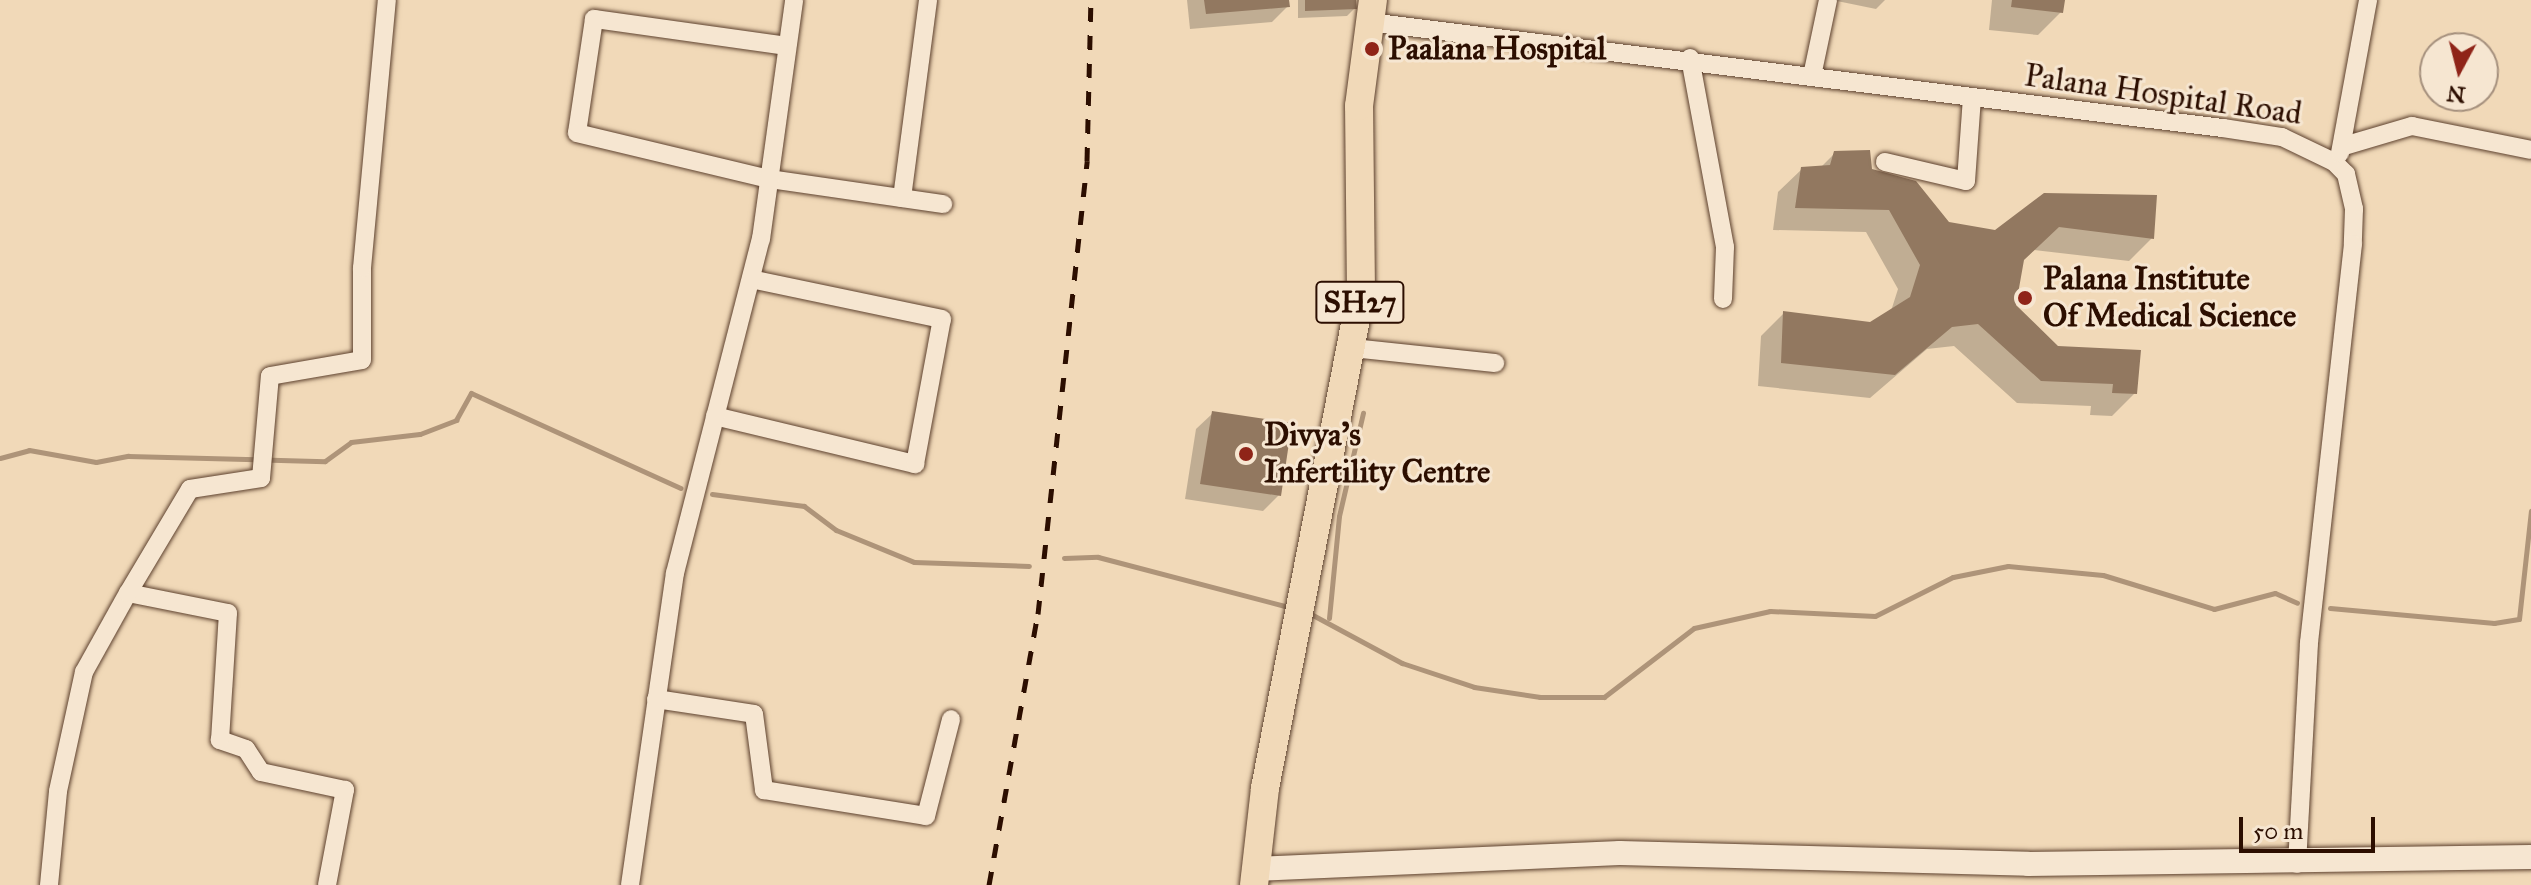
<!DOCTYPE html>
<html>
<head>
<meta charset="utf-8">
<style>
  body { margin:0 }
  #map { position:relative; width:2531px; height:885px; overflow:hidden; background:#f1d9b8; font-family:"IM FELL Great Primer",serif }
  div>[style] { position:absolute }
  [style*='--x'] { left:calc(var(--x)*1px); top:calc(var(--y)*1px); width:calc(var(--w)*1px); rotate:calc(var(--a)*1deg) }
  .shadow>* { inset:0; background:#0003 }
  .stream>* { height:5px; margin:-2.5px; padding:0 2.5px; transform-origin:2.5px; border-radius:2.5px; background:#ae9479 }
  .building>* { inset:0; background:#927860 }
  .roads { filter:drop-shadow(0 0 2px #5d412e) drop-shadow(0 0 2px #5d412e) }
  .street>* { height:18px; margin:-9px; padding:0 9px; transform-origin:9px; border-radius:9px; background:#f6e6d1 }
  .secondary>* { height:24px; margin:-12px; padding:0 12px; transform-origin:12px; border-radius:12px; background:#f6e6d1 }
  .primary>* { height:28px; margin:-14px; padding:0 14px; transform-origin:14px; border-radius:14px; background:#f1d9b8 }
  .rail>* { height:5px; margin-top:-2.5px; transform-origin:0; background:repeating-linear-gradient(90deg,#2c0e00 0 14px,transparent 0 28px) }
  .dots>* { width:22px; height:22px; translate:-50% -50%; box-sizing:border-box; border:4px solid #f6e6d1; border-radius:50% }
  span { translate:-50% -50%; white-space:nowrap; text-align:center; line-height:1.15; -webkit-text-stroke:6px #f6e6d1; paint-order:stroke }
  .shield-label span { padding:2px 6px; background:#f6e6d1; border:2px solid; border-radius:6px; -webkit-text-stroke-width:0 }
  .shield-label { font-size:30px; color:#2c0e00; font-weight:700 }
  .poi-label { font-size:32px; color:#2c0e00; font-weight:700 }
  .left { translate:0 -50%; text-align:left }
  .street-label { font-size:32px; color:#2c0e00 }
  .north { position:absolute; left:2419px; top:32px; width:80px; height:80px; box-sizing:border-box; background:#f6e6d1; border:2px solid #a5907d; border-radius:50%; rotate:187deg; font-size:22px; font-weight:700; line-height:32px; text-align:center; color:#2c0e00 }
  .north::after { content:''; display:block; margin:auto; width:28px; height:36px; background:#8f2418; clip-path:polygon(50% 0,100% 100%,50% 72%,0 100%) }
  .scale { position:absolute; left:2239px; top:817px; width:136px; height:36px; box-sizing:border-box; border:4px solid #2c0e00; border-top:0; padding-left:10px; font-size:24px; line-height:28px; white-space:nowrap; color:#2c0e00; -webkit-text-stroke:6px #f6e6d1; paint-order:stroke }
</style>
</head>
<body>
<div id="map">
  <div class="shadow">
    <i style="clip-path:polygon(1187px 0,1287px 0,1288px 6px,1272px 22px,1190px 29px)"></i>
    <i style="clip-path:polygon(1298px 0,1354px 0,1355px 8px,1347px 16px,1298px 18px)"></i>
    <i style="clip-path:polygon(1832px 0,1885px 0,1876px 9px)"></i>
    <i style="clip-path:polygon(1992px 0,2063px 0,2061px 12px,2038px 35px,1989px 30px)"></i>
    <i style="clip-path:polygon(1835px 153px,1948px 224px,1996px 232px,2044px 195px,2152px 238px,2129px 261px,2034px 250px,2022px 261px,2014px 305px,2057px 348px,2135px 393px,2112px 416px,2090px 415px,2091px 406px,2017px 403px,1954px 346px,1927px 349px,1870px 398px,1758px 386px,1761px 336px,1784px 313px,1870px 324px,1891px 311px,1898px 289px,1866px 232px,1773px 230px,1778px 192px,1802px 169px,1820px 168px)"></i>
    <i style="clip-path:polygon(1213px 413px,1279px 495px,1263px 511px,1185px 499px,1196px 429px)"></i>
  </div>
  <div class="stream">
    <i style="--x:0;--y:458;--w:30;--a:-15"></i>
    <i style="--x:29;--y:450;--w:68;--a:10.2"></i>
    <i style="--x:96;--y:462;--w:33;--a:-11"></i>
    <i style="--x:128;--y:456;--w:197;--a:1.5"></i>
    <i style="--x:325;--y:461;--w:32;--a:-36"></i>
    <i style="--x:351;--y:442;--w:69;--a:-6.6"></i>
    <i style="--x:420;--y:434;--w:39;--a:-21"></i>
    <i style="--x:456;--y:420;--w:31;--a:-61"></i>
    <i style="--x:471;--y:393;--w:230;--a:24.4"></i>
    <i style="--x:712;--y:494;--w:93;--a:7.4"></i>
    <i style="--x:804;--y:506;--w:40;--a:37"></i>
    <i style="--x:836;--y:530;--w:84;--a:22.3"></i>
    <i style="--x:914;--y:562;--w:115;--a:2"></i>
    <i style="--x:1064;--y:558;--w:34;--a:-2"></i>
    <i style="--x:1098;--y:557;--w:201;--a:14.7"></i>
    <i style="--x:2330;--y:608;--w:165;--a:5.2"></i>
    <i style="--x:2494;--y:623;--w:25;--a:-9"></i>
    <i style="--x:2519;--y:619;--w:109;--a:-83.7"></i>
    <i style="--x:1309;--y:613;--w:106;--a:28.3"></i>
    <i style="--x:1402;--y:663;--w:76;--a:18.4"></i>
    <i style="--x:1474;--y:687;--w:67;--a:8.6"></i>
    <i style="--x:1540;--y:697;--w:64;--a:0"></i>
    <i style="--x:1604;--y:697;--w:113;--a:-37.5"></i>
    <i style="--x:1694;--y:628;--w:78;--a:-12.6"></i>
    <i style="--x:1770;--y:611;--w:105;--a:2.7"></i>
    <i style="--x:1875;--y:616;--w:87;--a:-26.6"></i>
    <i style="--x:1953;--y:577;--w:56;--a:-11.3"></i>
    <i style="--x:2008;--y:566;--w:95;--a:5.4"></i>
    <i style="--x:2103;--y:575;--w:116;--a:17"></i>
    <i style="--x:2214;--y:609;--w:63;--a:-14.7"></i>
    <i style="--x:2275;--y:593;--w:24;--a:24"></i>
    <i style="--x:1329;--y:618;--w:102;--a:-84.4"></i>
    <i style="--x:1339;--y:516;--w:106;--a:-76.9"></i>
  </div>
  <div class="building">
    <i style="clip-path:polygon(1204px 0,1289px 0,1290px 7px,1206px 14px)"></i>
    <i style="clip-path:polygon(1305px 0,1356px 0,1357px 9px,1305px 11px)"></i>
    <i style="clip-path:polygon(2012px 0,2065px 0,2063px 13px,2011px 7px)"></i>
    <i style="clip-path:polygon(1870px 150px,1872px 169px,1916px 181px,1949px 222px,1995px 230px,2044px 193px,2157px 195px,2154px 239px,2059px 227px,2024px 260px,2016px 305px,2058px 346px,2141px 350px,2137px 394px,2112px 393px,2113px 384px,2041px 381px,1978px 324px,1952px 327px,1895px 375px,1781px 363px,1783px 311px,1870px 322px,1910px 297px,1920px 265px,1889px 210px,1795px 208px,1801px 167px,1830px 165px,1834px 151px)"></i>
    <i style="clip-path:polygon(1212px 411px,1292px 423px,1281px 496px,1200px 484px)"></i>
  </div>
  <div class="roads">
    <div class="street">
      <i style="--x:1369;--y:22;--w:861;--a:7.08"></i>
      <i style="--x:2223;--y:128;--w:60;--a:8.7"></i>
      <i style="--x:2282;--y:137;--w:58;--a:25.7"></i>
      <i style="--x:2334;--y:162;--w:17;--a:45"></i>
      <i style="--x:2346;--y:174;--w:36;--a:77"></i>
      <i style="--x:2354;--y:209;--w:35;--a:92"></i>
      <i style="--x:2353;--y:244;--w:401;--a:96.3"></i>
      <i style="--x:2309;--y:643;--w:221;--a:93.1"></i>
      <i style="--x:787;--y:46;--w:195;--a:-172"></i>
      <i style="--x:594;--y:19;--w:115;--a:98.5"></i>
      <i style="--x:577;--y:133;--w:197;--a:13.5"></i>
      <i style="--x:769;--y:179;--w:176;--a:8.2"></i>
      <i style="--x:1690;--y:58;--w:192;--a:79.5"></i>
      <i style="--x:1725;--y:247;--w:52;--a:92.2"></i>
      <i style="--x:1812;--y:76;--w:78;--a:-78.1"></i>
      <i style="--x:2344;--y:146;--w:71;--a:-16.4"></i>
      <i style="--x:2412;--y:126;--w:121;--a:11.4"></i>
      <i style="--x:2340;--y:153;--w:156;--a:-79.6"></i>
      <i style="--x:1885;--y:162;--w:83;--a:13.2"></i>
      <i style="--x:1966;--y:181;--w:83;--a:-85.9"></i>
      <i style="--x:902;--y:198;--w:200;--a:-82.5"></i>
      <i style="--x:1352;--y:348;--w:144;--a:6"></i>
      <i style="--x:715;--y:416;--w:206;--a:13.5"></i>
      <i style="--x:915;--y:464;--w:147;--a:-79.5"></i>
      <i style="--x:942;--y:319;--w:195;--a:-168.2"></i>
      <i style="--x:656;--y:699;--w:99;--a:8.7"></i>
      <i style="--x:754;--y:714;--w:77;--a:82.5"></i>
      <i style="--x:764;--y:790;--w:164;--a:9.1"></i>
      <i style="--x:926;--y:816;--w:100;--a:-75.5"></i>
      <i style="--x:49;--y:885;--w:94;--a:-84.5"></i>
      <i style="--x:58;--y:791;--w:122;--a:-77.7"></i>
      <i style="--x:84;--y:672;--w:90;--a:-60.9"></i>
      <i style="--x:327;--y:885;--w:97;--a:-79.3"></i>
      <i style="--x:345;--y:790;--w:86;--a:-167.9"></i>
      <i style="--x:261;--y:772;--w:27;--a:-123"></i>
      <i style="--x:246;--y:749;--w:28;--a:-161"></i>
      <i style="--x:220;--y:740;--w:127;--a:-86.4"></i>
      <i style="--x:228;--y:613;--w:102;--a:-168.7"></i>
      <i style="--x:128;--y:593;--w:121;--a:-59.2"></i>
      <i style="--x:190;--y:489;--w:72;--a:-8.8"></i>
      <i style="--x:261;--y:478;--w:102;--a:-85"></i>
      <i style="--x:270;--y:376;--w:93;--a:-9.9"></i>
      <i style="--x:362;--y:360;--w:92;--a:-90"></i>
      <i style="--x:362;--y:268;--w:269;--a:-84.7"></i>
      <i style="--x:630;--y:885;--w:315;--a:-81.8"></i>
      <i style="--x:675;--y:573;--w:345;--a:-75.6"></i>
      <i style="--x:761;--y:239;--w:241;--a:-82.1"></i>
    </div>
    <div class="secondary">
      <i style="--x:1255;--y:869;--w:365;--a:-2.5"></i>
      <i style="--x:1620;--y:853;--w:408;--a:1.5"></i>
      <i style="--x:2028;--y:864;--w:503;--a:-0.8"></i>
    </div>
    <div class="primary">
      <i style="--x:1254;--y:885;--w:98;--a:-83.5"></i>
      <i style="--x:1265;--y:788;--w:504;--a:-79.02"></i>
      <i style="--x:1361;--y:293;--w:187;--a:-90.6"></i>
      <i style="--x:1359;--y:106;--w:107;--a:-82.5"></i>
    </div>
  </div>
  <div class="rail">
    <i style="--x:989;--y:885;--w:275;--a:-79.8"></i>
    <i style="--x:1038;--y:614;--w:456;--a:-83.8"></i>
    <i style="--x:1087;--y:161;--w:161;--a:-88.6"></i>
  </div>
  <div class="dots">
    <i style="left:1372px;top:49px;background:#8f2418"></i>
    <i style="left:2025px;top:298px;background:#8f2418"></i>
    <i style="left:1246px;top:454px;background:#8f2418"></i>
  </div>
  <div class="shield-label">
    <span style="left:1360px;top:302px">SH27</span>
  </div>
  <div class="poi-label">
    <span class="left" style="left:1388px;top:49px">Paalana Hospital</span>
    <span class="left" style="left:2043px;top:298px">Palana Institute<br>Of Medical Science</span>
    <span class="left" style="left:1264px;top:454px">Divya's<br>Infertility Centre</span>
  </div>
  <div class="street-label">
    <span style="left:2163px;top:95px;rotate:8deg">Palana Hospital Road</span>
  </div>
  <div class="north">N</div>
  <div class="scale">50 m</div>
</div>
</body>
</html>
